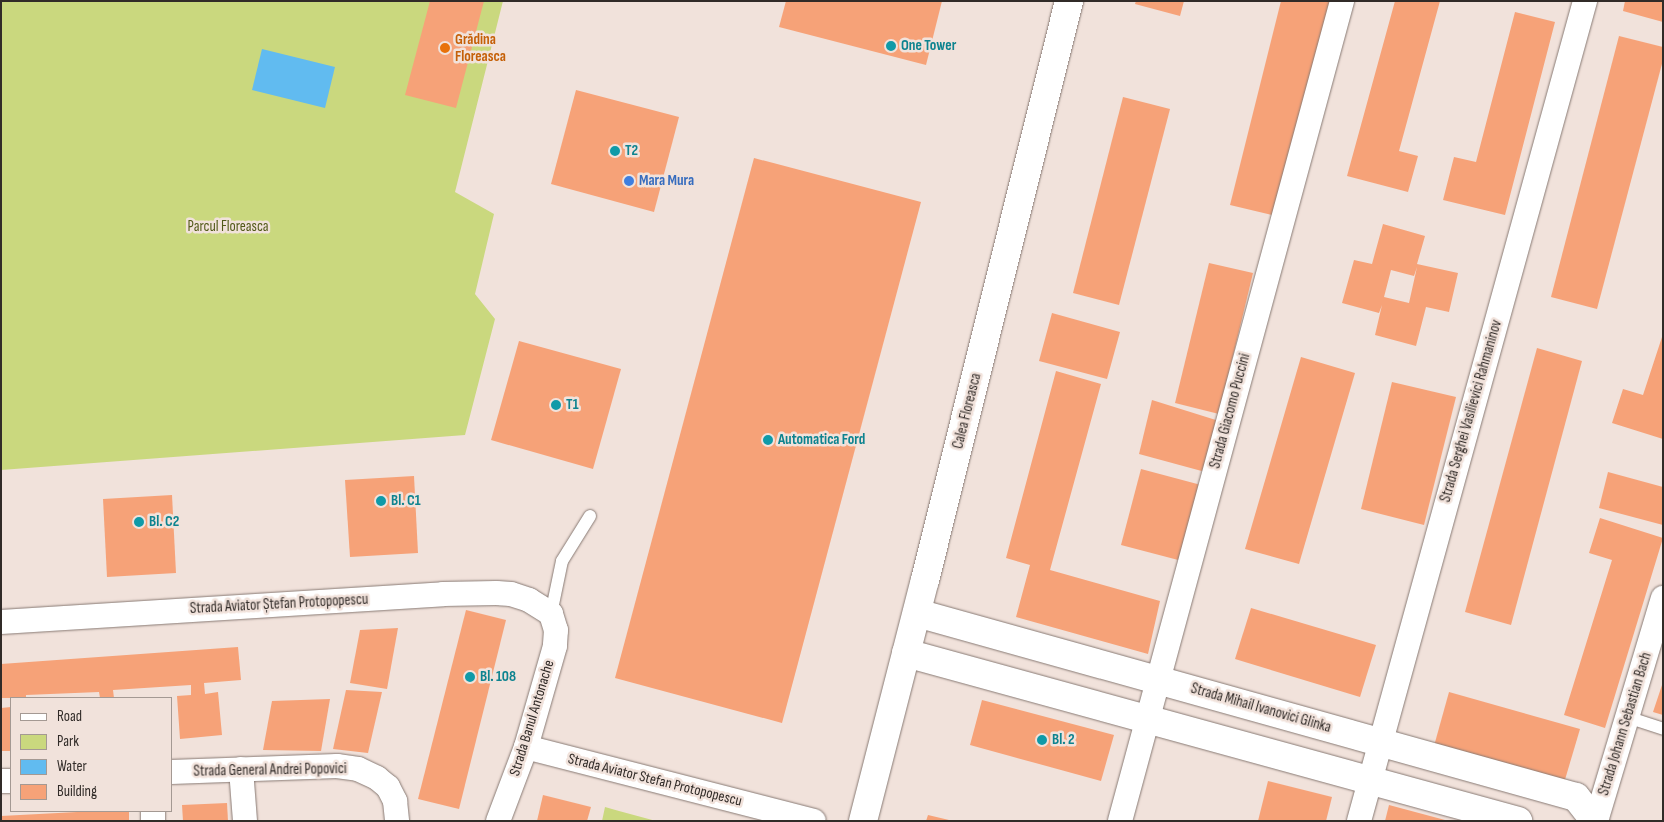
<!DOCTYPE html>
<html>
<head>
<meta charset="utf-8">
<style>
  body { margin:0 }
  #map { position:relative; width:1664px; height:822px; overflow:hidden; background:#f1e2db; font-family:"Sofia Sans Condensed",sans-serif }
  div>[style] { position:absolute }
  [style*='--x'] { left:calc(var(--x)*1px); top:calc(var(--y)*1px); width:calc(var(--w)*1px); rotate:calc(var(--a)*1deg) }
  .green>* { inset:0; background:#cad87e }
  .water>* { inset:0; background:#61bbf0 }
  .building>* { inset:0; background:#f6a278 }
  .roads { filter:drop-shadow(0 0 1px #887a74) drop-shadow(0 0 1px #887a74) }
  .lane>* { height:12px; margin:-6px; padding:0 6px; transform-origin:6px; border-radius:6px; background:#fff }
  .street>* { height:24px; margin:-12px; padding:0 12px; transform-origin:12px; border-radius:12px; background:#fff }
  .secondary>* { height:28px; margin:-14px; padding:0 14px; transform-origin:14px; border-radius:14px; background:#fff }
  .dots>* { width:14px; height:14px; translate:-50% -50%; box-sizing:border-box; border:2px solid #f1e2db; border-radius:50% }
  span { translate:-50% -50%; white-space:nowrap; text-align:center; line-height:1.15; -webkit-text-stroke:5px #f1e2db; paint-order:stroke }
  .food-label { font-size:15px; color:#c56008; font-weight:700 }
  .left { translate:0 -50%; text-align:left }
  .culture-label { font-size:15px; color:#0d838f; font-weight:700 }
  .shop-label { font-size:15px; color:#366cbe; font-weight:700 }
  .park-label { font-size:15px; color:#515918 }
  .street-label { font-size:15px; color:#312b28 }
  .frame { position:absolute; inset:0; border:2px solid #312b28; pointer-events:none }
  .legend { position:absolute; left:10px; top:697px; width:162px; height:115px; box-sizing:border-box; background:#f1e2db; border:1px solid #a49993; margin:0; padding:6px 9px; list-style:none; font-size:15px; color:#312b28 }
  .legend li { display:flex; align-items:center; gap:10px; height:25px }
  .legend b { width:25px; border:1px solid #a49993 }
</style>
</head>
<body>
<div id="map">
  <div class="green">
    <i style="clip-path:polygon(1px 1px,503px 1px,455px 192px,494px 214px,475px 294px,495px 319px,465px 435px,1px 470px)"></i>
    <i style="clip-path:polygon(605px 807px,619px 811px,656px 821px,602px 821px)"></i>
  </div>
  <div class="water">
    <i style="clip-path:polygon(262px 49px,335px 67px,325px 108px,252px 90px)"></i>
  </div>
  <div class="building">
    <i style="clip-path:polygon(430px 1px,484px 1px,456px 108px,405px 95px)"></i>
    <i style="clip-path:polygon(786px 1px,942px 1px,926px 65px,779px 27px)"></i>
    <i style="clip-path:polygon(1136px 1px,1184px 1px,1180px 16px,1135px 4px)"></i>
    <i style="clip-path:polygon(1281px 1px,1330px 1px,1276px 216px,1230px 205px)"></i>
    <i style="clip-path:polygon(1395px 1px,1440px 1px,1399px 151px,1418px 156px,1408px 192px,1347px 176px)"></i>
    <i style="clip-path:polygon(1625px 1px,1663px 1px,1663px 22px,1623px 11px)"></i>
    <i style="clip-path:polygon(1515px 12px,1555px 22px,1505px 215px,1443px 200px,1454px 157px,1476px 162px)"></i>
    <i style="clip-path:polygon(1619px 36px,1663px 47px,1663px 60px,1597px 309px,1551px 297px)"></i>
    <i style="clip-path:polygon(576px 90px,679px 117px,654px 212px,551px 184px)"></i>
    <i style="clip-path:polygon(1123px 97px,1170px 109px,1119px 305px,1073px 293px)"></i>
    <i style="clip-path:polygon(754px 158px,921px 202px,782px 723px,615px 678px)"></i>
    <i style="clip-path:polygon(evenodd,1383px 224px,1425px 236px,1417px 264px,1458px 273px,1449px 312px,1426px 307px,1416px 346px,1375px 335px,1382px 305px,1379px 313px,1342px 303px,1354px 260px,1372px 264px,1383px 224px,1417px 267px,1409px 303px,1384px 297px,1391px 270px,1414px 276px,1417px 267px)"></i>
    <i style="clip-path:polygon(1209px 263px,1253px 273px,1219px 414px,1175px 403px)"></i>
    <i style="clip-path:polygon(1052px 313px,1120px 332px,1107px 379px,1039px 361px)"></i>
    <i style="clip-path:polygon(1662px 337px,1663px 337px,1663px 439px,1612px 423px,1623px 389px,1643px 395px)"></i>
    <i style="clip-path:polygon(519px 341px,621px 369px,593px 469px,491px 440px)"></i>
    <i style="clip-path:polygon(1537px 348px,1582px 361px,1511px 625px,1465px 612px)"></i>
    <i style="clip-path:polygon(1301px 357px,1355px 373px,1299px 564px,1245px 549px)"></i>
    <i style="clip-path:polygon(1056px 371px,1101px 384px,1050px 570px,1160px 601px,1148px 654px,1016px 617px,1030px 565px,1006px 558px)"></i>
    <i style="clip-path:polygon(1392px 382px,1456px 397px,1424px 525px,1361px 509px)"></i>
    <i style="clip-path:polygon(1152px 400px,1219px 421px,1209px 473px,1139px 454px)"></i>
    <i style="clip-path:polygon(1141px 469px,1201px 485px,1182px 561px,1121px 545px)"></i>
    <i style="clip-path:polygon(1608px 472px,1663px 487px,1663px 525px,1599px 508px)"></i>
    <i style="clip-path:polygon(414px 476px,418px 553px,350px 557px,345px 480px)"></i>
    <i style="clip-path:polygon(172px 495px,176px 573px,107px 577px,103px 499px)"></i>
    <i style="clip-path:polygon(1600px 518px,1663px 538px,1605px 728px,1564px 715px,1612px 560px,1589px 553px)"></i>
    <i style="clip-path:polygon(1251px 608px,1376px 645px,1360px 697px,1235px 659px)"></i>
    <i style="clip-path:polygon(466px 610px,506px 620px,459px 809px,418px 799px)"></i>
    <i style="clip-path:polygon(398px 628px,387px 689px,350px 683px,360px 630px)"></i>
    <i style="clip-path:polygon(238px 647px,241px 680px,204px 683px,205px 694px,218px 692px,222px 735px,180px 739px,177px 696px,191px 695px,191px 685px,113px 690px,114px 698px,100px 698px,99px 692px,26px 695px,26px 698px,1px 698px,1px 664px)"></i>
    <i style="clip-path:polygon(1662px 685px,1663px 685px,1663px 715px,1653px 712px)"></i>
    <i style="clip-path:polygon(346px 690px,382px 692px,368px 753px,333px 749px)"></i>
    <i style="clip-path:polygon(1449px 692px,1580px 729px,1564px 783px,1434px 746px)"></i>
    <i style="clip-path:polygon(330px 699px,321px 751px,263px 750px,272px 701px)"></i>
    <i style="clip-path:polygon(982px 700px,1114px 735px,1101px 781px,970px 745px)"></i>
    <i style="clip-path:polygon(11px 707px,11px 751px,2px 751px,1px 708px)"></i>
    <i style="clip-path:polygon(1268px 781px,1332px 797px,1326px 821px,1258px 821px)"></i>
    <i style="clip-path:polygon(543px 795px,591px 807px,587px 821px,537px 821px)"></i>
    <i style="clip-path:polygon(227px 803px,228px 821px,183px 821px,182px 805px)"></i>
    <i style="clip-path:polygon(1389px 805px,1445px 820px,1445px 821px,1385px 821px)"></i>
    <i style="clip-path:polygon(96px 811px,129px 811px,129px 821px,1px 821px,1px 816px)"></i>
    <i style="clip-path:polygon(928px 815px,949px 820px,949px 821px,926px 821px)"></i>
  </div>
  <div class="roads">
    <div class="lane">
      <i style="--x:551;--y:614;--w:54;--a:-78.3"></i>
      <i style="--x:562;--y:561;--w:53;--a:-58.1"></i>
      <i style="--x:1627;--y:717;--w:38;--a:18"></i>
    </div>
    <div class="street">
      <i style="--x:1;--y:622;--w:443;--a:-3.6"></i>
      <i style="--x:443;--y:594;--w:53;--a:-1.1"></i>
      <i style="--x:496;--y:593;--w:15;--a:4"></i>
      <i style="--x:511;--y:594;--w:19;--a:18"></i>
      <i style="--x:529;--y:600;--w:26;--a:32"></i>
      <i style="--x:551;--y:614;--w:17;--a:73"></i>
      <i style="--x:556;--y:630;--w:16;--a:94"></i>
      <i style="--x:555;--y:646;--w:105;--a:106"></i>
      <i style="--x:526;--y:747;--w:79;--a:110.7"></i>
      <i style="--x:526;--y:747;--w:297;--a:14.4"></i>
      <i style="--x:241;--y:769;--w:52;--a:85.6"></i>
      <i style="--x:171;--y:772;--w:166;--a:-2.1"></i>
      <i style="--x:337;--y:766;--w:21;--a:8"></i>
      <i style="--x:358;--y:769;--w:21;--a:25"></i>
      <i style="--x:377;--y:778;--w:14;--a:39"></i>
      <i style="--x:388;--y:787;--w:16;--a:63"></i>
      <i style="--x:395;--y:801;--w:20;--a:84"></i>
      <i style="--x:1;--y:781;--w:10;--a:0"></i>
      <i style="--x:153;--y:811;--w:10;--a:90"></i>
      <i style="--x:1120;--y:821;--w:850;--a:-74.85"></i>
      <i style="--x:1359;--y:821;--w:851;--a:-74.59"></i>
      <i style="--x:1596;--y:821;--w:233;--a:-73.3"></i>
    </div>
    <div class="secondary">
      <i style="--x:917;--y:613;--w:684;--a:15.6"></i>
      <i style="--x:1576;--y:797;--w:31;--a:52"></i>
      <i style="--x:906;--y:653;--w:635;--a:15.35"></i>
      <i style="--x:863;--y:821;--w:249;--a:-75.6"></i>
      <i style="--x:925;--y:580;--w:597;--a:-76.03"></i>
    </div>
  </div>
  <div class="dots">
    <i style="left:891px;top:46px;background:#0f9aa8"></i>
    <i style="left:445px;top:48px;background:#e8710a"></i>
    <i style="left:615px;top:151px;background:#0f9aa8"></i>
    <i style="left:629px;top:181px;background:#3f7fe0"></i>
    <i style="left:556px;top:405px;background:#0f9aa8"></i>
    <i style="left:768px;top:440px;background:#0f9aa8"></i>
    <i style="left:381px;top:501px;background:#0f9aa8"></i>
    <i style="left:139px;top:522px;background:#0f9aa8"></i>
    <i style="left:470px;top:677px;background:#0f9aa8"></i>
    <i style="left:1042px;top:740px;background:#0f9aa8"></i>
  </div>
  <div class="food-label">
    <span class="left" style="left:455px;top:48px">Grădina<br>Floreasca</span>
  </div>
  <div class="culture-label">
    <span class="left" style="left:901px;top:46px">One Tower</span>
    <span class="left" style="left:625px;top:151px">T2</span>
    <span class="left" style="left:566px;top:405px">T1</span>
    <span class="left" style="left:778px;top:440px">Automatica Ford</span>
    <span class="left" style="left:391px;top:501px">Bl. C1</span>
    <span class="left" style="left:149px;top:522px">Bl. C2</span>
    <span class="left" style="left:480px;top:677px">Bl. 108</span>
    <span class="left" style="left:1052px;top:740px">Bl. 2</span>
  </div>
  <div class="shop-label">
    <span class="left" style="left:639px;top:181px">Mara Mura</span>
  </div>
  <div class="park-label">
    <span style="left:228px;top:227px">Parcul Floreasca</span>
  </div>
  <div class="street-label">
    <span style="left:967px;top:411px;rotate:-76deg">Calea Floreasca</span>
    <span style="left:1230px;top:411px;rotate:-75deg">Strada Giacomo Puccini</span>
    <span style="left:1471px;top:411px;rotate:-74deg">Strada Serghei Vasilievici Rahmaninov</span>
    <span style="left:279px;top:604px;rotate:-3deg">Strada Aviator Ștefan Protopopescu</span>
    <span style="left:1261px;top:708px;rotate:16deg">Strada Mihail Ivanovici Glinka</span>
    <span style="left:532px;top:718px;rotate:-73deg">Strada Banul Antonache</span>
    <span style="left:1625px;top:724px;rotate:-73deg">Strada Johann Sebastian Bach</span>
    <span style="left:270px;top:770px;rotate:-1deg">Strada General Andrei Popovici</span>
    <span style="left:655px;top:780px;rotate:14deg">Strada Aviator Stefan Protopopescu</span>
  </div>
  <div class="frame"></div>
  <ul class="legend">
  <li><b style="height:6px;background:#fff"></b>Road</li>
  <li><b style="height:14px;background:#cad87e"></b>Park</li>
  <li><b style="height:14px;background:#61bbf0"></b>Water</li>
  <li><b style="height:14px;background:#f6a278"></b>Building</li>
  </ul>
</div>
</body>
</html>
